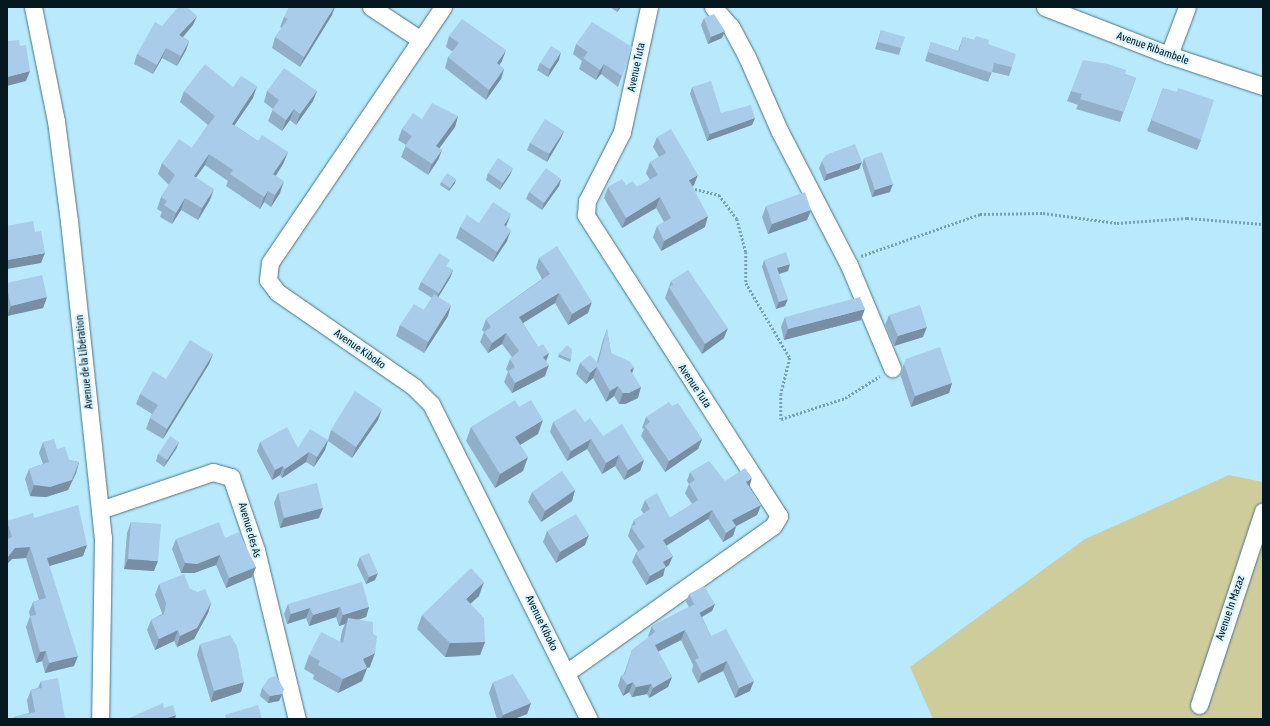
<!DOCTYPE html>
<html>
<head>
<meta charset="utf-8">
<style>
  body { margin:0 }
  #map { position:relative; width:1270px; height:726px; overflow:hidden; background:#b9e9fc; font-family:"Asap Condensed",sans-serif }
  div>[style] { position:absolute }
  [style*='--x'] { left:calc(var(--x)*1px); top:calc(var(--y)*1px); width:calc(var(--w)*1px); rotate:calc(var(--a)*1deg) }
  .green>* { inset:0; background:#cfcc9b }
  .path>* { height:2.5px; margin-top:-1.25px; transform-origin:0; background:repeating-linear-gradient(90deg,#7a9fae 0 2px,transparent 0 4px) }
  .roads { filter:drop-shadow(0 0 1px #487586) drop-shadow(0 0 1px #487586) }
  .minor>* { height:17px; margin:-8.5px; padding:0 8.5px; transform-origin:8.5px; border-radius:8.5px; background:#fff }
  .wall>* { inset:0; background:#91afc9 }
  .shaded-wall>* { inset:0; background:#768fa4 }
  .building>* { inset:0; background:#a9ccea }
  span { translate:-50% -50%; white-space:nowrap; text-align:center; line-height:1.15; -webkit-text-stroke:4px #d6f3fe; paint-order:stroke }
  .street-label { font-size:11px; color:#06181f }
  .frame { position:absolute; inset:0; border:8px solid #06181f; pointer-events:none }
</style>
</head>
<body>
<div id="map">
  <div class="green">
    <i style="clip-path:polygon(1229px 475px,1263px 482px,1263px 719px,933px 719px,910px 667px,1085px 539px)"></i>
  </div>
  <div class="path">
    <i style="--x:695;--y:189;--w:25;--a:14"></i>
    <i style="--x:719;--y:195;--w:30;--a:53"></i>
    <i style="--x:737;--y:219;--w:34;--a:75"></i>
    <i style="--x:746;--y:252;--w:31;--a:90"></i>
    <i style="--x:746;--y:283;--w:87;--a:59.6"></i>
    <i style="--x:790;--y:358;--w:37;--a:104"></i>
    <i style="--x:781;--y:394;--w:25;--a:90"></i>
    <i style="--x:781;--y:419;--w:67;--a:-18.2"></i>
    <i style="--x:845;--y:398;--w:41;--a:-32.2"></i>
    <i style="--x:861;--y:256;--w:126;--a:-19.4"></i>
    <i style="--x:980;--y:214;--w:63;--a:-0.9"></i>
    <i style="--x:1043;--y:213;--w:75;--a:7.7"></i>
    <i style="--x:1117;--y:223;--w:70;--a:-4.1"></i>
    <i style="--x:1187;--y:218;--w:76;--a:4.5"></i>
  </div>
  <div class="roads">
    <div class="minor">
      <i style="--x:33;--y:7;--w:116;--a:78.6"></i>
      <i style="--x:56;--y:121;--w:101;--a:82.6"></i>
      <i style="--x:69;--y:221;--w:318;--a:83.9"></i>
      <i style="--x:103;--y:537;--w:182;--a:90.9"></i>
      <i style="--x:371;--y:7;--w:60;--a:33.4"></i>
      <i style="--x:443;--y:7;--w:309;--a:124.1"></i>
      <i style="--x:270;--y:263;--w:17;--a:97"></i>
      <i style="--x:268;--y:280;--w:15;--a:53"></i>
      <i style="--x:277;--y:292;--w:167;--a:34.7"></i>
      <i style="--x:414;--y:387;--w:24;--a:45"></i>
      <i style="--x:431;--y:404;--w:352;--a:63.4"></i>
      <i style="--x:713;--y:7;--w:27;--a:48"></i>
      <i style="--x:731;--y:27;--w:34;--a:62"></i>
      <i style="--x:747;--y:57;--w:82;--a:66.3"></i>
      <i style="--x:780;--y:132;--w:150;--a:62.6"></i>
      <i style="--x:849;--y:265;--w:112;--a:67.3"></i>
      <i style="--x:1045;--y:7;--w:133;--a:21.2"></i>
      <i style="--x:1169;--y:55;--w:99;--a:18.3"></i>
      <i style="--x:1169;--y:55;--w:51;--a:-69.4"></i>
      <i style="--x:100;--y:510;--w:119;--a:-18.6"></i>
      <i style="--x:213;--y:472;--w:19;--a:16"></i>
      <i style="--x:231;--y:477;--w:77;--a:71.1"></i>
      <i style="--x:256;--y:550;--w:174;--a:76.4"></i>
      <i style="--x:566;--y:673;--w:254;--a:-35.4"></i>
      <i style="--x:773;--y:526;--w:12;--a:-59"></i>
      <i style="--x:779;--y:516;--w:358;--a:-122.7"></i>
      <i style="--x:586;--y:215;--w:14;--a:-86"></i>
      <i style="--x:587;--y:201;--w:77;--a:-63.1"></i>
      <i style="--x:622;--y:132;--w:128;--a:-77.8"></i>
      <i style="--x:1199;--y:705;--w:204;--a:-71.7"></i>
    </div>
  </div>
  <div class="wall">
    <i style="clip-path:polygon(610px 7px,621px 7px,617px 12px)"></i>
    <i style="clip-path:polygon(332px 15px,300px 67px,272px 48px,275px 37px,282px 28px,280px 27px,284px 17px)"></i>
    <i style="clip-path:polygon(704px 18px,722px 38px,708px 44px,701px 25px)"></i>
    <i style="clip-path:polygon(193px 25px,183px 37px,189px 41px,186px 50px,177px 66px,162px 58px,153px 74px,134px 64px,137px 54px,162px 26px)"></i>
    <i style="clip-path:polygon(881px 30px,901px 48px,899px 55px,875px 49px)"></i>
    <i style="clip-path:polygon(449px 36px,502px 61px,499px 65px,504px 69px,501px 79px,486px 100px,445px 68px,448px 57px,453px 52px,446px 47px)"></i>
    <i style="clip-path:polygon(963px 37px,988px 44px,1012px 67px,1009px 76px,992px 72px,988px 82px,925px 61px,931px 42px,958px 51px)"></i>
    <i style="clip-path:polygon(576px 44px,632px 47px,618px 87px,601px 74px,596px 80px,579px 69px,582px 61px,573px 54px)"></i>
    <i style="clip-path:polygon(559px 60px,548px 77px,537px 70px,540px 63px)"></i>
    <i style="clip-path:polygon(1125px 74px,1136px 78px,1120px 122px,1076px 109px,1078px 105px,1067px 101px,1071px 91px)"></i>
    <i style="clip-path:polygon(233px 87px,253px 98px,234px 125px,258px 141px,288px 152px,283px 164px,276px 176px,280px 193px,271px 207px,264px 202px,260px 209px,226px 186px,228px 181px,205px 165px,196px 178px,210px 200px,198px 220px,181px 210px,172px 224px,160px 217px,162px 212px,157px 209px,161px 197px,169px 185px,158px 174px,162px 163px,192px 148px,208px 125px,180px 102px,184px 91px)"></i>
    <i style="clip-path:polygon(692px 87px,721px 113px,755px 118px,752px 125px,707px 141px,690px 94px)"></i>
    <i style="clip-path:polygon(1163px 88px,1201px 140px,1197px 150px,1147px 131px)"></i>
    <i style="clip-path:polygon(267px 91px,317px 91px,313px 101px,296px 125px,290px 120px,282px 131px,268px 121px,273px 109px,264px 102px)"></i>
    <i style="clip-path:polygon(458px 116px,455px 127px,439px 148px,442px 150px,438px 160px,428px 175px,401px 157px,406px 145px,398px 140px,402px 129px,422px 119px)"></i>
    <i style="clip-path:polygon(564px 131px,561px 138px,547px 162px,527px 150px,530px 143px)"></i>
    <i style="clip-path:polygon(657px 137px,694px 185px,692px 187px,705px 227px,661px 251px,653px 237px,657px 226px,664px 222px,656px 208px,622px 228px,604px 198px,608px 187px,626px 185px,637px 187px,650px 180px,646px 173px,650px 162px,659px 157px,653px 147px)"></i>
    <i style="clip-path:polygon(864px 158px,890px 192px,872px 197px,862px 165px)"></i>
    <i style="clip-path:polygon(822px 161px,859px 169px,824px 181px,819px 168px)"></i>
    <i style="clip-path:polygon(488px 173px,510px 175px,500px 190px,486px 180px)"></i>
    <i style="clip-path:polygon(561px 179px,559px 186px,542px 210px,526px 199px,529px 192px)"></i>
    <i style="clip-path:polygon(441px 182px,455px 183px,449px 191px,440px 185px)"></i>
    <i style="clip-path:polygon(766px 206px,811px 210px,807px 220px,768px 234px,762px 217px)"></i>
    <i style="clip-path:polygon(479px 223px,507px 224px,506px 227px,507px 241px,493px 262px,456px 238px,460px 227px)"></i>
    <i style="clip-path:polygon(539px 258px,588px 313px,568px 325px,555px 303px,523px 323px,538px 347px,549px 353px,546px 361px,545px 376px,512px 393px,504px 382px,508px 372px,506px 369px,510px 359px,512px 357px,502px 344px,488px 353px,480px 342px,484px 332px,482px 330px,486px 319px,542px 279px,536px 268px)"></i>
    <i style="clip-path:polygon(764px 260px,788px 271px,779px 274px,785px 306px,776px 309px,762px 267px)"></i>
    <i style="clip-path:polygon(447px 267px,453px 270px,450px 278px,438px 297px,448px 316px,424px 353px,396px 336px,400px 325px,424px 310px,432px 298px,418px 289px,421px 282px)"></i>
    <i style="clip-path:polygon(671px 281px,724px 338px,702px 354px,665px 298px)"></i>
    <i style="clip-path:polygon(7px 283px,47px 297px,43px 308px,7px 316px)"></i>
    <i style="clip-path:polygon(889px 315px,923px 337px,894px 346px,885px 325px)"></i>
    <i style="clip-path:polygon(785px 317px,861px 320px,784px 340px,781px 327px)"></i>
    <i style="clip-path:polygon(607px 329px,611px 353px,632px 373px,638px 398px,625px 404px,619px 404px,614px 396px,606px 402px,593px 378px,586px 384px,576px 374px,580px 363px,597px 362px,603px 340px)"></i>
    <i style="clip-path:polygon(213px 354px,209px 364px,163px 439px,146px 429px,150px 418px,152px 414px,136px 404px,140px 394px)"></i>
    <i style="clip-path:polygon(559px 354px,571px 359px,570px 362px,558px 357px)"></i>
    <i style="clip-path:polygon(904px 364px,952px 383px,949px 393px,911px 407px,900px 374px)"></i>
    <i style="clip-path:polygon(672px 406px,702px 439px,698px 449px,665px 472px,641px 436px,644px 429px,642px 428px,646px 417px)"></i>
    <i style="clip-path:polygon(519px 407px,538px 434px,520px 445px,523px 471px,495px 488px,466px 441px,471px 427px)"></i>
    <i style="clip-path:polygon(378px 420px,352px 458px,328px 441px,325px 450px,314px 467px,306px 462px,282px 478px,280px 475px,272px 480px,257px 451px,260px 442px,298px 448px,328px 440px,331px 430px)"></i>
    <i style="clip-path:polygon(553px 422px,585px 422px,603px 436px,644px 460px,640px 471px,624px 480px,615px 466px,602px 474px,587px 449px,567px 461px,550px 432px)"></i>
    <i style="clip-path:polygon(43px 442px,57px 449px,69px 460px,79px 462px,76px 473px,68px 490px,46px 497px,30px 496px,25px 479px,29px 469px,43px 464px,39px 453px)"></i>
    <i style="clip-path:polygon(179px 442px,176px 449px,164px 467px,156px 461px,158px 454px)"></i>
    <i style="clip-path:polygon(690px 472px,749px 487px,761px 505px,757px 515px,736px 526px,733px 536px,723px 542px,708px 519px,666px 545px,669px 565px,665px 568px,663px 576px,646px 585px,632px 562px,636px 553px,638px 551px,628px 536px,631px 527px,634px 520px,644px 514px,641px 510px,645px 500px,670px 518px,692px 504px,685px 493px,689px 484px,687px 481px)"></i>
    <i style="clip-path:polygon(575px 490px,572px 501px,541px 522px,528px 502px,532px 492px)"></i>
    <i style="clip-path:polygon(278px 493px,323px 508px,319px 518px,280px 528px,274px 503px)"></i>
    <i style="clip-path:polygon(34px 518px,87px 545px,83px 556px,49px 566px,74px 666px,45px 673px,42px 661px,36px 663px,26px 627px,30px 616px,29px 612px,33px 602px,39px 600px,26px 558px,12px 559px,7px 564px,7px 521px)"></i>
    <i style="clip-path:polygon(131px 522px,154px 571px,124px 569px,127px 533px)"></i>
    <i style="clip-path:polygon(547px 531px,585px 545px,556px 563px,543px 542px)"></i>
    <i style="clip-path:polygon(225px 538px,256px 567px,252px 577px,226px 588px,216px 565px,194px 573px,181px 573px,172px 549px,176px 539px)"></i>
    <i style="clip-path:polygon(360px 557px,375px 580px,366px 584px,357px 565px)"></i>
    <i style="clip-path:polygon(159px 584px,190px 589px,211px 603px,208px 613px,194px 639px,177px 647px,174px 641px,155px 650px,147px 630px,151px 620px,162px 614px,162px 613px,155px 595px)"></i>
    <i style="clip-path:polygon(689px 594px,715px 604px,712px 611px,702px 617px,711px 636px,750px 691px,735px 698px,723px 671px,698px 683px,692px 671px,693px 665px,681px 640px,658px 652px,672px 677px,668px 687px,649px 698px,647px 694px,632px 697px,629px 692px,623px 696px,618px 686px,621px 676px,624px 674px,632px 650px,649px 637px,648px 636px,652px 626px,689px 607px,686px 602px)"></i>
    <i style="clip-path:polygon(479px 596px,470px 604px,485px 642px,480px 655px,445px 657px,417px 629px,422px 615px)"></i>
    <i style="clip-path:polygon(288px 604px,369px 607px,366px 617px,359px 620px,370px 667px,367px 668px,362px 681px,338px 693px,313px 679px,314px 675px,304px 669px,309px 655px,340px 642px,342px 631px,345px 624px,339px 626px,336px 617px,309px 626px,306px 618px,287px 624px,284px 614px)"></i>
    <i style="clip-path:polygon(200px 644px,241px 692px,211px 702px,197px 655px)"></i>
    <i style="clip-path:polygon(41px 681px,65px 719px,13px 719px,14px 717px,29px 713px,27px 700px,31px 690px,38px 688px)"></i>
    <i style="clip-path:polygon(493px 682px,531px 703px,527px 714px,514px 719px,497px 719px,489px 693px)"></i>
    <i style="clip-path:polygon(262px 688px,284px 689px,279px 701px,268px 703px,260px 696px)"></i>
  </div>
  <div class="shaded-wall">
    <i style="clip-path:polygon(334px 7px,335px 7px,332px 15px,300px 67px,304px 57px)"></i>
    <i style="clip-path:polygon(619px 7px,621px 7px,617px 12px)"></i>
    <i style="clip-path:polygon(197px 16px,193px 25px,176px 45px,179px 35px)"></i>
    <i style="clip-path:polygon(725px 31px,722px 38px,708px 44px,711px 37px)"></i>
    <i style="clip-path:polygon(189px 41px,186px 50px,177px 66px,181px 56px)"></i>
    <i style="clip-path:polygon(166px 48px,162px 58px,153px 74px,157px 65px)"></i>
    <i style="clip-path:polygon(506px 50px,502px 61px,493px 74px,497px 63px)"></i>
    <i style="clip-path:polygon(561px 52px,559px 60px,548px 77px,550px 69px)"></i>
    <i style="clip-path:polygon(604px 64px,601px 74px,596px 80px,600px 70px)"></i>
    <i style="clip-path:polygon(504px 69px,501px 79px,486px 100px,489px 90px)"></i>
    <i style="clip-path:polygon(30px 71px,26px 81px,7px 86px,7px 77px)"></i>
    <i style="clip-path:polygon(257px 86px,253px 98px,228px 135px,232px 124px)"></i>
    <i style="clip-path:polygon(317px 91px,313px 101px,296px 125px,300px 114px)"></i>
    <i style="clip-path:polygon(294px 109px,290px 120px,282px 131px,286px 120px)"></i>
    <i style="clip-path:polygon(458px 116px,455px 127px,433px 157px,436px 146px)"></i>
    <i style="clip-path:polygon(755px 118px,752px 125px,707px 141px,710px 134px)"></i>
    <i style="clip-path:polygon(564px 131px,561px 138px,547px 162px,549px 154px)"></i>
    <i style="clip-path:polygon(442px 150px,438px 160px,428px 175px,432px 164px)"></i>
    <i style="clip-path:polygon(288px 152px,283px 164px,269px 185px,273px 174px)"></i>
    <i style="clip-path:polygon(209px 154px,205px 165px,189px 187px,194px 176px)"></i>
    <i style="clip-path:polygon(862px 162px,859px 169px,824px 181px,827px 174px)"></i>
    <i style="clip-path:polygon(513px 168px,510px 175px,500px 190px,503px 183px)"></i>
    <i style="clip-path:polygon(698px 175px,694px 185px,685px 191px,689px 180px)"></i>
    <i style="clip-path:polygon(456px 179px,455px 183px,449px 191px,450px 188px)"></i>
    <i style="clip-path:polygon(561px 179px,559px 186px,542px 210px,544px 203px)"></i>
    <i style="clip-path:polygon(284px 181px,280px 193px,271px 207px,275px 195px)"></i>
    <i style="clip-path:polygon(893px 184px,890px 192px,872px 197px,875px 190px)"></i>
    <i style="clip-path:polygon(214px 189px,210px 200px,198px 220px,202px 208px)"></i>
    <i style="clip-path:polygon(268px 191px,264px 202px,260px 209px,264px 197px)"></i>
    <i style="clip-path:polygon(660px 197px,656px 208px,622px 228px,626px 218px)"></i>
    <i style="clip-path:polygon(185px 198px,181px 210px,172px 224px,176px 213px)"></i>
    <i style="clip-path:polygon(811px 210px,807px 220px,768px 234px,772px 224px)"></i>
    <i style="clip-path:polygon(511px 214px,507px 224px,500px 236px,504px 225px)"></i>
    <i style="clip-path:polygon(708px 216px,705px 227px,661px 251px,664px 241px)"></i>
    <i style="clip-path:polygon(511px 230px,507px 241px,493px 262px,497px 252px)"></i>
    <i style="clip-path:polygon(45px 253px,41px 263px,7px 269px,7px 260px)"></i>
    <i style="clip-path:polygon(790px 264px,788px 271px,775px 275px,777px 268px)"></i>
    <i style="clip-path:polygon(453px 270px,450px 278px,436px 301px,439px 293px)"></i>
    <i style="clip-path:polygon(559px 293px,555px 303px,515px 328px,519px 317px)"></i>
    <i style="clip-path:polygon(47px 297px,43px 308px,7px 316px,11px 306px)"></i>
    <i style="clip-path:polygon(788px 299px,785px 306px,776px 309px,779px 302px)"></i>
    <i style="clip-path:polygon(592px 302px,588px 313px,568px 325px,572px 314px)"></i>
    <i style="clip-path:polygon(451px 305px,448px 316px,424px 353px,428px 342px)"></i>
    <i style="clip-path:polygon(865px 309px,861px 320px,784px 340px,788px 329px)"></i>
    <i style="clip-path:polygon(927px 327px,923px 337px,894px 346px,898px 336px)"></i>
    <i style="clip-path:polygon(728px 328px,724px 338px,702px 354px,705px 344px)"></i>
    <i style="clip-path:polygon(506px 333px,502px 344px,488px 353px,492px 343px)"></i>
    <i style="clip-path:polygon(549px 353px,545px 364px,543px 357px)"></i>
    <i style="clip-path:polygon(213px 354px,209px 364px,163px 439px,167px 429px)"></i>
    <i style="clip-path:polygon(549px 365px,545px 376px,512px 393px,515px 383px)"></i>
    <i style="clip-path:polygon(597px 367px,593px 378px,586px 384px,590px 373px)"></i>
    <i style="clip-path:polygon(634px 367px,631px 377px,630px 370px)"></i>
    <i style="clip-path:polygon(952px 383px,949px 393px,911px 407px,915px 396px)"></i>
    <i style="clip-path:polygon(618px 386px,614px 396px,606px 402px,610px 391px)"></i>
    <i style="clip-path:polygon(641px 387px,638px 398px,625px 404px,619px 404px,623px 393px)"></i>
    <i style="clip-path:polygon(382px 409px,378px 420px,352px 458px,356px 447px)"></i>
    <i style="clip-path:polygon(543px 420px,538px 434px,510px 451px,515px 437px)"></i>
    <i style="clip-path:polygon(591px 439px,587px 449px,567px 461px,571px 451px)"></i>
    <i style="clip-path:polygon(702px 439px,698px 449px,665px 472px,669px 461px)"></i>
    <i style="clip-path:polygon(328px 440px,325px 450px,314px 467px,317px 457px)"></i>
    <i style="clip-path:polygon(179px 442px,176px 449px,164px 467px,167px 460px)"></i>
    <i style="clip-path:polygon(309px 452px,306px 462px,282px 478px,285px 469px)"></i>
    <i style="clip-path:polygon(619px 455px,615px 466px,602px 474px,606px 463px)"></i>
    <i style="clip-path:polygon(528px 457px,523px 471px,495px 488px,500px 474px)"></i>
    <i style="clip-path:polygon(644px 460px,640px 471px,624px 480px,628px 470px)"></i>
    <i style="clip-path:polygon(79px 462px,76px 473px,68px 490px,46px 497px,30px 496px,34px 485px)"></i>
    <i style="clip-path:polygon(283px 466px,280px 475px,272px 480px,275px 470px)"></i>
    <i style="clip-path:polygon(752px 478px,749px 488px,746px 482px)"></i>
    <i style="clip-path:polygon(575px 490px,572px 501px,541px 522px,545px 511px)"></i>
    <i style="clip-path:polygon(761px 505px,757px 515px,729px 530px,732px 520px)"></i>
    <i style="clip-path:polygon(323px 508px,319px 518px,280px 528px,284px 518px)"></i>
    <i style="clip-path:polygon(712px 510px,708px 519px,660px 550px,663px 540px)"></i>
    <i style="clip-path:polygon(736px 526px,733px 536px,723px 542px,726px 533px)"></i>
    <i style="clip-path:polygon(589px 535px,585px 545px,556px 563px,560px 552px)"></i>
    <i style="clip-path:polygon(87px 545px,83px 556px,43px 568px,47px 558px)"></i>
    <i style="clip-path:polygon(30px 547px,26px 558px,12px 559px,7px 564px,7px 558px,15px 548px)"></i>
    <i style="clip-path:polygon(220px 555px,216px 565px,194px 573px,181px 573px,185px 563px)"></i>
    <i style="clip-path:polygon(673px 556px,669px 565px,665px 568px,663px 576px,646px 585px,650px 576px,663px 562px)"></i>
    <i style="clip-path:polygon(128px 559px,158px 561px,154px 571px,124px 569px)"></i>
    <i style="clip-path:polygon(256px 567px,252px 577px,226px 588px,229px 578px)"></i>
    <i style="clip-path:polygon(378px 573px,375px 580px,366px 584px,369px 577px)"></i>
    <i style="clip-path:polygon(484px 582px,479px 596px,460px 613px,466px 599px)"></i>
    <i style="clip-path:polygon(211px 603px,208px 613px,194px 639px,177px 647px,180px 636px)"></i>
    <i style="clip-path:polygon(715px 604px,712px 611px,696px 620px,699px 613px)"></i>
    <i style="clip-path:polygon(340px 607px,336px 617px,309px 626px,313px 615px)"></i>
    <i style="clip-path:polygon(369px 607px,366px 617px,346px 623px,348px 618px,345px 624px,339px 626px,343px 615px)"></i>
    <i style="clip-path:polygon(310px 608px,306px 618px,287px 624px,291px 614px)"></i>
    <i style="clip-path:polygon(178px 630px,174px 641px,155px 650px,159px 639px)"></i>
    <i style="clip-path:polygon(685px 630px,681px 640px,651px 655px,655px 645px)"></i>
    <i style="clip-path:polygon(485px 642px,480px 655px,445px 657px,450px 643px)"></i>
    <i style="clip-path:polygon(46px 651px,42px 661px,36px 663px,40px 652px)"></i>
    <i style="clip-path:polygon(375px 653px,370px 667px,367px 668px,362px 681px,338px 693px,343px 679px,363px 659px)"></i>
    <i style="clip-path:polygon(78px 656px,74px 666px,45px 673px,49px 663px)"></i>
    <i style="clip-path:polygon(727px 661px,723px 671px,698px 683px,702px 673px)"></i>
    <i style="clip-path:polygon(672px 677px,668px 687px,649px 698px,653px 688px)"></i>
    <i style="clip-path:polygon(754px 681px,750px 691px,735px 698px,739px 688px)"></i>
    <i style="clip-path:polygon(244px 682px,241px 692px,211px 702px,214px 691px)"></i>
    <i style="clip-path:polygon(633px 682px,629px 692px,623px 696px,627px 685px)"></i>
    <i style="clip-path:polygon(651px 684px,647px 694px,632px 697px,636px 687px)"></i>
    <i style="clip-path:polygon(282px 694px,279px 701px,268px 703px,270px 696px)"></i>
    <i style="clip-path:polygon(531px 703px,527px 714px,514px 719px,501px 719px,503px 715px)"></i>
    <i style="clip-path:polygon(176px 715px,175px 719px,164px 719px)"></i>
  </div>
  <div class="building">
    <i style="clip-path:polygon(178px 7px,187px 7px,197px 16px,179px 35px,189px 41px,181px 56px,166px 48px,157px 65px,137px 54px,155px 22px,162px 26px)"></i>
    <i style="clip-path:polygon(289px 7px,334px 7px,304px 57px,275px 37px,288px 19px,284px 17px)"></i>
    <i style="clip-path:polygon(714px 14px,725px 31px,711px 37px,704px 18px)"></i>
    <i style="clip-path:polygon(462px 19px,506px 50px,497px 63px,504px 69px,489px 90px,448px 57px,459px 43px,449px 36px)"></i>
    <i style="clip-path:polygon(592px 22px,632px 47px,622px 76px,604px 64px,600px 70px,583px 58px,588px 52px,576px 44px)"></i>
    <i style="clip-path:polygon(881px 30px,905px 37px,901px 48px,878px 42px)"></i>
    <i style="clip-path:polygon(976px 36px,989px 40px,988px 44px,1016px 54px,1012px 67px,994px 63px,992px 73px,928px 52px,931px 42px,959px 51px,963px 37px,974px 40px)"></i>
    <i style="clip-path:polygon(19px 40px,20px 46px,26px 45px,30px 71px,7px 77px,7px 41px)"></i>
    <i style="clip-path:polygon(551px 46px,561px 52px,550px 69px,540px 63px)"></i>
    <i style="clip-path:polygon(1083px 60px,1108px 64px,1126px 70px,1125px 74px,1136px 78px,1124px 112px,1080px 99px,1082px 94px,1071px 91px)"></i>
    <i style="clip-path:polygon(205px 64px,233px 87px,241px 76px,257px 86px,232px 124px,258px 141px,262px 135px,288px 152px,273px 174px,284px 181px,275px 195px,268px 191px,264px 197px,230px 174px,233px 170px,209px 154px,194px 176px,214px 189px,202px 208px,185px 198px,176px 213px,164px 205px,167px 201px,161px 197px,175px 175px,162px 163px,179px 139px,192px 148px,215px 116px,184px 91px)"></i>
    <i style="clip-path:polygon(284px 68px,317px 91px,300px 114px,294px 109px,286px 120px,272px 110px,279px 100px,267px 91px)"></i>
    <i style="clip-path:polygon(711px 81px,721px 113px,751px 105px,755px 118px,710px 134px,692px 87px)"></i>
    <i style="clip-path:polygon(1163px 88px,1177px 92px,1178px 88px,1214px 100px,1201px 140px,1151px 120px)"></i>
    <i style="clip-path:polygon(432px 103px,458px 116px,436px 146px,442px 150px,432px 164px,405px 146px,412px 136px,402px 129px,413px 113px,422px 119px)"></i>
    <i style="clip-path:polygon(545px 119px,564px 131px,549px 154px,530px 143px)"></i>
    <i style="clip-path:polygon(671px 129px,698px 175px,689px 180px,708px 216px,664px 241px,657px 226px,671px 218px,660px 197px,626px 218px,608px 187px,622px 179px,626px 185px,633px 181px,637px 187px,658px 175px,650px 162px,666px 153px,657px 137px)"></i>
    <i style="clip-path:polygon(855px 144px,862px 162px,827px 174px,822px 161px,826px 155px)"></i>
    <i style="clip-path:polygon(882px 152px,893px 184px,875px 190px,864px 158px)"></i>
    <i style="clip-path:polygon(498px 158px,513px 168px,503px 183px,488px 173px)"></i>
    <i style="clip-path:polygon(546px 168px,561px 179px,544px 203px,529px 192px)"></i>
    <i style="clip-path:polygon(447px 173px,456px 179px,450px 188px,441px 182px)"></i>
    <i style="clip-path:polygon(805px 192px,811px 210px,772px 224px,766px 206px)"></i>
    <i style="clip-path:polygon(493px 202px,511px 214px,504px 225px,511px 230px,497px 252px,460px 227px,467px 215px,479px 223px)"></i>
    <i style="clip-path:polygon(33px 221px,35px 232px,41px 231px,45px 253px,7px 260px,7px 226px)"></i>
    <i style="clip-path:polygon(557px 246px,592px 302px,572px 314px,559px 293px,519px 317px,538px 347px,543px 344px,549px 353px,543px 357px,549px 365px,515px 383px,508px 371px,515px 367px,510px 359px,519px 351px,506px 333px,492px 343px,484px 332px,491px 327px,486px 319px,550px 274px,539px 258px)"></i>
    <i style="clip-path:polygon(786px 252px,790px 264px,777px 268px,788px 299px,779px 302px,764px 260px)"></i>
    <i style="clip-path:polygon(439px 253px,450px 260px,446px 266px,453px 270px,439px 293px,421px 282px)"></i>
    <i style="clip-path:polygon(688px 270px,728px 328px,705px 344px,669px 287px,673px 285px,671px 281px)"></i>
    <i style="clip-path:polygon(42px 275px,47px 297px,11px 306px,7px 288px,7px 283px)"></i>
    <i style="clip-path:polygon(434px 294px,451px 305px,428px 342px,400px 325px,414px 304px,424px 310px)"></i>
    <i style="clip-path:polygon(860px 297px,865px 309px,788px 329px,785px 317px)"></i>
    <i style="clip-path:polygon(920px 305px,927px 327px,898px 336px,889px 315px)"></i>
    <i style="clip-path:polygon(607px 329px,611px 353px,629px 361px,634px 367px,630px 370px,641px 387px,629px 393px,623px 393px,618px 386px,610px 391px,597px 367px,590px 373px,580px 363px,590px 355px,598px 363px)"></i>
    <i style="clip-path:polygon(190px 340px,213px 354px,167px 429px,150px 418px,158px 405px,140px 394px,153px 371px,166px 379px)"></i>
    <i style="clip-path:polygon(567px 345px,572px 349px,571px 359px,559px 354px)"></i>
    <i style="clip-path:polygon(940px 347px,952px 383px,915px 396px,904px 364px,906px 359px)"></i>
    <i style="clip-path:polygon(355px 391px,382px 409px,356px 447px,331px 430px)"></i>
    <i style="clip-path:polygon(515px 400px,519px 407px,531px 400px,543px 420px,515px 437px,528px 457px,500px 474px,471px 427px)"></i>
    <i style="clip-path:polygon(669px 402px,672px 406px,678px 403px,702px 439px,669px 461px,645px 426px,650px 422px,646px 417px)"></i>
    <i style="clip-path:polygon(575px 409px,585px 422px,590px 418px,603px 436px,622px 424px,644px 460px,628px 470px,619px 455px,606px 463px,591px 439px,571px 451px,553px 422px)"></i>
    <i style="clip-path:polygon(287px 427px,298px 448px,310px 429px,328px 440px,317px 457px,309px 452px,285px 469px,283px 466px,275px 470px,260px 442px)"></i>
    <i style="clip-path:polygon(170px 436px,179px 442px,167px 460px,158px 454px)"></i>
    <i style="clip-path:polygon(54px 439px,57px 449px,65px 447px,69px 460px,79px 462px,72px 480px,50px 487px,34px 485px,29px 469px,49px 462px,43px 442px)"></i>
    <i style="clip-path:polygon(709px 461px,725px 481px,745px 468px,752px 478px,746px 482px,761px 505px,732px 520px,736px 526px,726px 533px,712px 510px,663px 540px,673px 556px,663px 562px,666px 567px,650px 576px,636px 553px,645px 547px,631px 527px,636px 524px,634px 520px,650px 509px,645px 500px,657px 493px,670px 518px,698px 500px,689px 484px,695px 480px,690px 472px)"></i>
    <i style="clip-path:polygon(562px 471px,575px 490px,545px 511px,532px 492px)"></i>
    <i style="clip-path:polygon(317px 483px,323px 508px,284px 518px,278px 493px)"></i>
    <i style="clip-path:polygon(78px 505px,87px 545px,47px 558px,78px 656px,49px 663px,46px 651px,40px 652px,30px 616px,36px 615px,33px 602px,46px 598px,30px 547px,15px 548px,7px 558px,7px 539px,12px 537px,7px 521px,33px 513px,34px 518px)"></i>
    <i style="clip-path:polygon(576px 514px,589px 535px,560px 552px,547px 531px)"></i>
    <i style="clip-path:polygon(131px 522px,161px 524px,158px 561px,128px 559px)"></i>
    <i style="clip-path:polygon(219px 522px,225px 538px,239px 532px,256px 567px,229px 578px,220px 555px,197px 564px,185px 563px,176px 539px)"></i>
    <i style="clip-path:polygon(369px 553px,378px 573px,369px 577px,360px 557px)"></i>
    <i style="clip-path:polygon(471px 568px,484px 582px,466px 599px,484px 618px,485px 642px,450px 643px,422px 615px)"></i>
    <i style="clip-path:polygon(184px 574px,190px 589px,198px 592px,205px 589px,211px 603px,197px 628px,180px 636px,178px 630px,159px 639px,151px 620px,164px 614px,166px 603px,159px 584px)"></i>
    <i style="clip-path:polygon(362px 582px,369px 607px,343px 615px,340px 607px,313px 615px,310px 608px,291px 614px,288px 604px)"></i>
    <i style="clip-path:polygon(704px 586px,715px 604px,699px 613px,695px 604px,694px 604px,689px 594px)"></i>
    <i style="clip-path:polygon(695px 604px,711px 636px,726px 629px,754px 681px,739px 688px,727px 661px,702px 673px,695px 660px,699px 658px,685px 630px,655px 645px,672px 677px,653px 688px,651px 684px,636px 687px,633px 682px,627px 685px,621px 676px,625px 674px,632px 650px,655px 632px,652px 626px)"></i>
    <i style="clip-path:polygon(348px 618px,373px 622px,373px 634px,377px 636px,375px 653px,363px 659px,367px 668px,343px 679px,318px 665px,320px 661px,309px 655px,321px 632px,343px 643px)"></i>
    <i style="clip-path:polygon(230px 635px,237px 646px,244px 682px,214px 691px,200px 644px)"></i>
    <i style="clip-path:polygon(513px 674px,531px 703px,503px 715px,493px 682px)"></i>
    <i style="clip-path:polygon(276px 676px,284px 689px,282px 694px,270px 696px,262px 688px,269px 678px)"></i>
    <i style="clip-path:polygon(58px 678px,65px 719px,14px 719px,14px 717px,35px 712px,31px 690px,42px 688px,41px 681px)"></i>
    <i style="clip-path:polygon(163px 703px,164px 708px,173px 705px,176px 715px,164px 719px,127px 719px)"></i>
    <i style="clip-path:polygon(258px 705px,262px 719px,226px 719px,225px 715px)"></i>
  </div>
  <div class="street-label">
    <span style="left:1153px;top:48px;rotate:20deg">Avenue Ribambele</span>
    <span style="left:636px;top:67px;rotate:-78deg">Avenue Tuta</span>
    <span style="left:360px;top:349px;rotate:35deg">Avenue Kiboko</span>
    <span style="left:84px;top:362px;rotate:-96deg">Avenue de la Libération</span>
    <span style="left:695px;top:386px;rotate:56deg">Avenue Tuta</span>
    <span style="left:250px;top:530px;rotate:74deg">Avenue des As</span>
    <span style="left:1230px;top:608px;rotate:-71deg">Avenue In Mazaz</span>
    <span style="left:542px;top:623px;rotate:64deg">Avenue Kiboko</span>
  </div>
  <div class="frame"></div>
</div>
</body>
</html>
